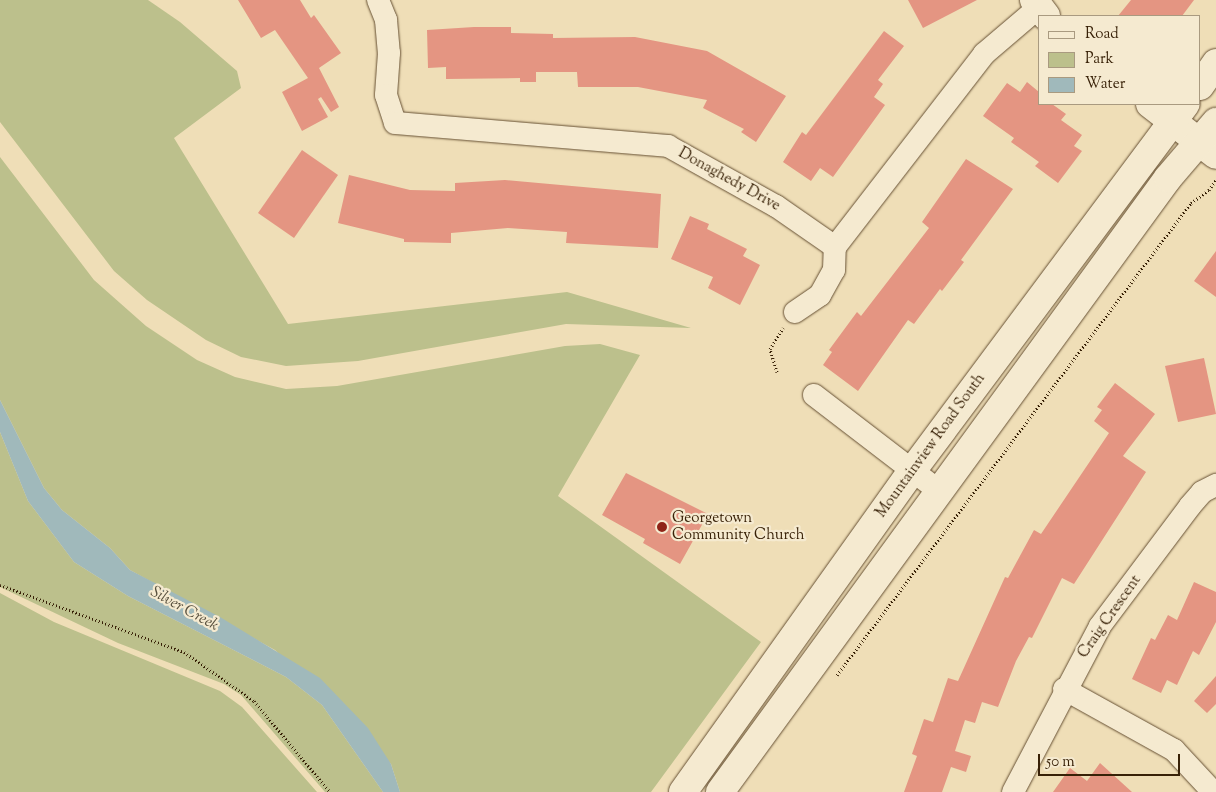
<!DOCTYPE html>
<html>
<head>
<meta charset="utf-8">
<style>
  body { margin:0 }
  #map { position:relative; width:1216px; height:792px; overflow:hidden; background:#efdeb7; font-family:"Sorts Mill Goudy",serif }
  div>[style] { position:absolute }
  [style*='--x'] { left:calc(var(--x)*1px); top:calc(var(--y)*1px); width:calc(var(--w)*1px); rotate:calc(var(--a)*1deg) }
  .green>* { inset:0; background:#bcc08c }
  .water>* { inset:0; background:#a0b9bb }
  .building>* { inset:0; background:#e49582 }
  .path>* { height:3px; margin-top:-1.5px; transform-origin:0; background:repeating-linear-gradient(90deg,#382107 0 1px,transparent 0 3.5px) }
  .roads { filter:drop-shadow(0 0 1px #665033) drop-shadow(0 0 1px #665033) }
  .minor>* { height:22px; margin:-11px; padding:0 11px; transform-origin:11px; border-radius:11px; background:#f5ead0 }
  .tertiary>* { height:28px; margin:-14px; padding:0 14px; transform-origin:14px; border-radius:14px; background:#f5ead0 }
  .secondary>* { height:28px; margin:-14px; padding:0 14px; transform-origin:14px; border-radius:14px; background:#f5ead0 }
  .dots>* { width:14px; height:14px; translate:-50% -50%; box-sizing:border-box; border:2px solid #f5ead0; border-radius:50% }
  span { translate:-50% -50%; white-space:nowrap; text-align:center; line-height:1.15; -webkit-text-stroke:4.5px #f5ead0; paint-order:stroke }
  .street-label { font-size:15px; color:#382107 }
  .poi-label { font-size:15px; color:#382107 }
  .left { translate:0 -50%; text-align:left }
  .water-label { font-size:16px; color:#574f3d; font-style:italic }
  .legend { position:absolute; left:1038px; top:15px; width:162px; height:90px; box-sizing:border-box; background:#f5ead0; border:1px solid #a99a80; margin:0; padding:6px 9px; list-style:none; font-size:15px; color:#382107 }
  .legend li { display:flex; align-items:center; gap:10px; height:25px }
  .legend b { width:25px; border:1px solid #a99a80 }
  .scale { position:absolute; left:1038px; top:754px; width:142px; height:22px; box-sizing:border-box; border:2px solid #382107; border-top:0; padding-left:6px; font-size:15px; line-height:18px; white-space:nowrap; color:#382107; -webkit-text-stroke:4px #f5ead0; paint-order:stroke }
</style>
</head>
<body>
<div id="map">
  <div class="green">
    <i style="clip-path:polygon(0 0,148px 0,180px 22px,237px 71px,241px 88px,174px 138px,288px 324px,567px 292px,691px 328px,566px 324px,358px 361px,286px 366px,241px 357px,206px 340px,147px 300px,114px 271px,0 122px)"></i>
    <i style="clip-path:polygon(0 157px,94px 280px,146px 326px,197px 360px,235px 377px,286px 389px,337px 386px,565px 346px,600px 344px,640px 355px,558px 496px,761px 642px,651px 792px,400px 792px,391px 764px,275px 650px,130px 570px,110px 548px,62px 510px,44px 488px,0 400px)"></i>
    <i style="clip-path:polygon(0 432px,28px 501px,74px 562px,128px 596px,286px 677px,322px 705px,383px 792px,325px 792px,241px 695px,224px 684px,118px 643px,0 587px)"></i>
    <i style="clip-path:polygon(0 593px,54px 622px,220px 691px,242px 707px,317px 792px,0 792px)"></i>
  </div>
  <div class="water">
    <i style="clip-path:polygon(0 400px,44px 488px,62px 510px,110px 548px,130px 570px,220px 617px,320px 678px,368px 728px,391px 764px,400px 792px,383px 792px,322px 705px,286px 677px,128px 596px,74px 562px,28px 501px,0 432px)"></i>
  </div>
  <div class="building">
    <i style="clip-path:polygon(238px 0,300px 0,311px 18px,314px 15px,341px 53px,319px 68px,339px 107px,331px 112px,321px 97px,318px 99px,328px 117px,302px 131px,282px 92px,308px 78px,275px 30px,261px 38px)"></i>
    <i style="clip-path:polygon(908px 0,977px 0,923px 28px)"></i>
    <i style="clip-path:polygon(1131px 0,1194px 0,1182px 16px,1118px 16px)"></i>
    <i style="clip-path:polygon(474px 27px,511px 27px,511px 33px,553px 34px,553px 38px,635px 37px,707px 51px,786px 96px,756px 142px,741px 132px,744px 129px,703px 108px,707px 100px,638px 87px,578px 87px,577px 72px,536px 72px,536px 82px,520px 82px,520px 78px,446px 79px,446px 67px,428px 68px,427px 30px)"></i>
    <i style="clip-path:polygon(884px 31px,904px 46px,878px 80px,883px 84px,874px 97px,885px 105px,833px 177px,820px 168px,811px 181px,783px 162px,802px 132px,806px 135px)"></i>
    <i style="clip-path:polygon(1027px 82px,1039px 92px,1040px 104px,1052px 104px,1066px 114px,1061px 120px,1082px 135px,1074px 146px,1082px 151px,1058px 183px,1035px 166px,1039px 162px,1011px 142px,1014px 138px,983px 116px,1007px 83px,1020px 92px)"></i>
    <i style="clip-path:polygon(302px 150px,338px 175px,294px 238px,258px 213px)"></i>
    <i style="clip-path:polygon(966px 159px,1013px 189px,961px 260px,964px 262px,942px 291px,940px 289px,914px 324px,908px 320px,858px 391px,823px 365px,832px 352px,829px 350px,857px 312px,861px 316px,929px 228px,922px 222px)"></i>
    <i style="clip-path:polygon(349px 175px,410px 190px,455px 191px,455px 183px,505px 180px,661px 194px,658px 248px,566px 243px,567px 232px,508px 228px,451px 233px,451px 243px,404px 242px,404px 239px,338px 223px)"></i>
    <i style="clip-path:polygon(690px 216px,709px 224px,707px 229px,747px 249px,743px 256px,760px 265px,740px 305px,708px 288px,713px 277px,671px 259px)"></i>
    <i style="clip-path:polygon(1216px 251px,1216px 297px,1194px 281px)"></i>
    <i style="clip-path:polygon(1204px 358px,1216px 414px,1178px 422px,1165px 366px)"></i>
    <i style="clip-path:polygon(1115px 383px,1155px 414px,1123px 456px,1146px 472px,1074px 584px,1062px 578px,1032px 638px,1029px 637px,1016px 661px,998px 707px,982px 702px,975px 723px,965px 720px,955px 751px,971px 756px,966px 772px,951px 767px,942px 792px,904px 792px,917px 756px,912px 754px,924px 719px,933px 722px,948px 678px,958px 681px,1005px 577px,1008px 578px,1034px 530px,1041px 534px,1109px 433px,1094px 421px,1102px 410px,1097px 407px)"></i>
    <i style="clip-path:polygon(626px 473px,708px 514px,680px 564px,643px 543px,645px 539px,602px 515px)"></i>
    <i style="clip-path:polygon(1194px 582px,1216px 592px,1216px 622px,1199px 655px,1193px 651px,1177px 685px,1167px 680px,1161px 693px,1132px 679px,1151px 638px,1155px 640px,1168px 615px,1177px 620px)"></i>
    <i style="clip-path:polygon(1216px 676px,1216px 704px,1207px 713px,1194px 701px)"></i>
    <i style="clip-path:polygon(1100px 763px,1132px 792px,1053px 792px,1070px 768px,1087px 781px)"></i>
  </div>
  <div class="path">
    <i style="--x:777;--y:372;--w:24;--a:-107"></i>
    <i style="--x:770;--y:349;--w:25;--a:-58"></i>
    <i style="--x:0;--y:585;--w:196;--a:20"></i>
    <i style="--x:184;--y:652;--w:85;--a:35"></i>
    <i style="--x:254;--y:701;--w:119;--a:50.1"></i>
    <i style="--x:837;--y:675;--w:590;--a:-53.13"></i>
    <i style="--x:1191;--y:203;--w:22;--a:-36"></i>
    <i style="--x:1209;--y:190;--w:12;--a:-55"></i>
  </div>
  <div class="roads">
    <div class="minor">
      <i style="--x:378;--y:0;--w:22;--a:68"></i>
      <i style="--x:386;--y:20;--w:33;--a:85"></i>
      <i style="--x:389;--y:53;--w:42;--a:94.1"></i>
      <i style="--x:386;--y:95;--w:29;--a:72"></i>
      <i style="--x:395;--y:123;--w:274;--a:4.8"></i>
      <i style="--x:668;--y:146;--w:124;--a:29.1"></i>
      <i style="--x:776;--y:206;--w:72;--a:34.8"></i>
      <i style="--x:835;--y:247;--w:244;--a:-52.3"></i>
      <i style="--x:984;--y:54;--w:71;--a:-40.4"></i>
      <i style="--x:795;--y:312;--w:30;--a:-34"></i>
      <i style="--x:820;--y:295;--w:29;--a:-61"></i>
      <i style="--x:834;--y:270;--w:23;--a:-88"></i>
      <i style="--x:814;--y:395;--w:156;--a:37.5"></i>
      <i style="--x:1064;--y:689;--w:126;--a:29"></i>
      <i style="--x:1174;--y:750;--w:57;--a:47.1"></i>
      <i style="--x:1013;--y:792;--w:187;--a:-62.3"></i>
      <i style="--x:1100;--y:626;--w:150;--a:-53.1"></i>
      <i style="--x:1190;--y:506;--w:18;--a:-49"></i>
      <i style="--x:1202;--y:492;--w:16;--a:-27"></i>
    </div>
    <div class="tertiary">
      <i style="--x:1034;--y:0;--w:20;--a:53"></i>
      <i style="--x:1150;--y:104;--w:83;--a:37.7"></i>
    </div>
    <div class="secondary">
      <i style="--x:1200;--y:86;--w:28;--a:-55"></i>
      <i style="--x:683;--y:792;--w:394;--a:-54.5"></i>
      <i style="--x:912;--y:471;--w:458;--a:-53.3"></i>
      <i style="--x:720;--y:792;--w:760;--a:-53.88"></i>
      <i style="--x:1168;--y:178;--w:74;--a:-49.4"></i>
    </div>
  </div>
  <div class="dots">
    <i style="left:662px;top:527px;background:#8f2418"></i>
  </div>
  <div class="street-label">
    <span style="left:729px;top:180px;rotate:29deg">Donaghedy Drive</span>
    <span style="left:931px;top:446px;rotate:-54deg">Mountainview Road South</span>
    <span style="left:1110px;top:617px;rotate:-55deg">Craig Crescent</span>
  </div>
  <div class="poi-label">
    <span class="left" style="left:672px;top:527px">Georgetown<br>Community Church</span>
  </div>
  <div class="water-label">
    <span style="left:184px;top:610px;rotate:29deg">Silver Creek</span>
  </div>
  <ul class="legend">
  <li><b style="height:6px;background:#f5ead0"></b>Road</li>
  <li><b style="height:14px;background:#bcc08c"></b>Park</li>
  <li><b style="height:14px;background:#a0b9bb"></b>Water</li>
  </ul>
  <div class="scale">50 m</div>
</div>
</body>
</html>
